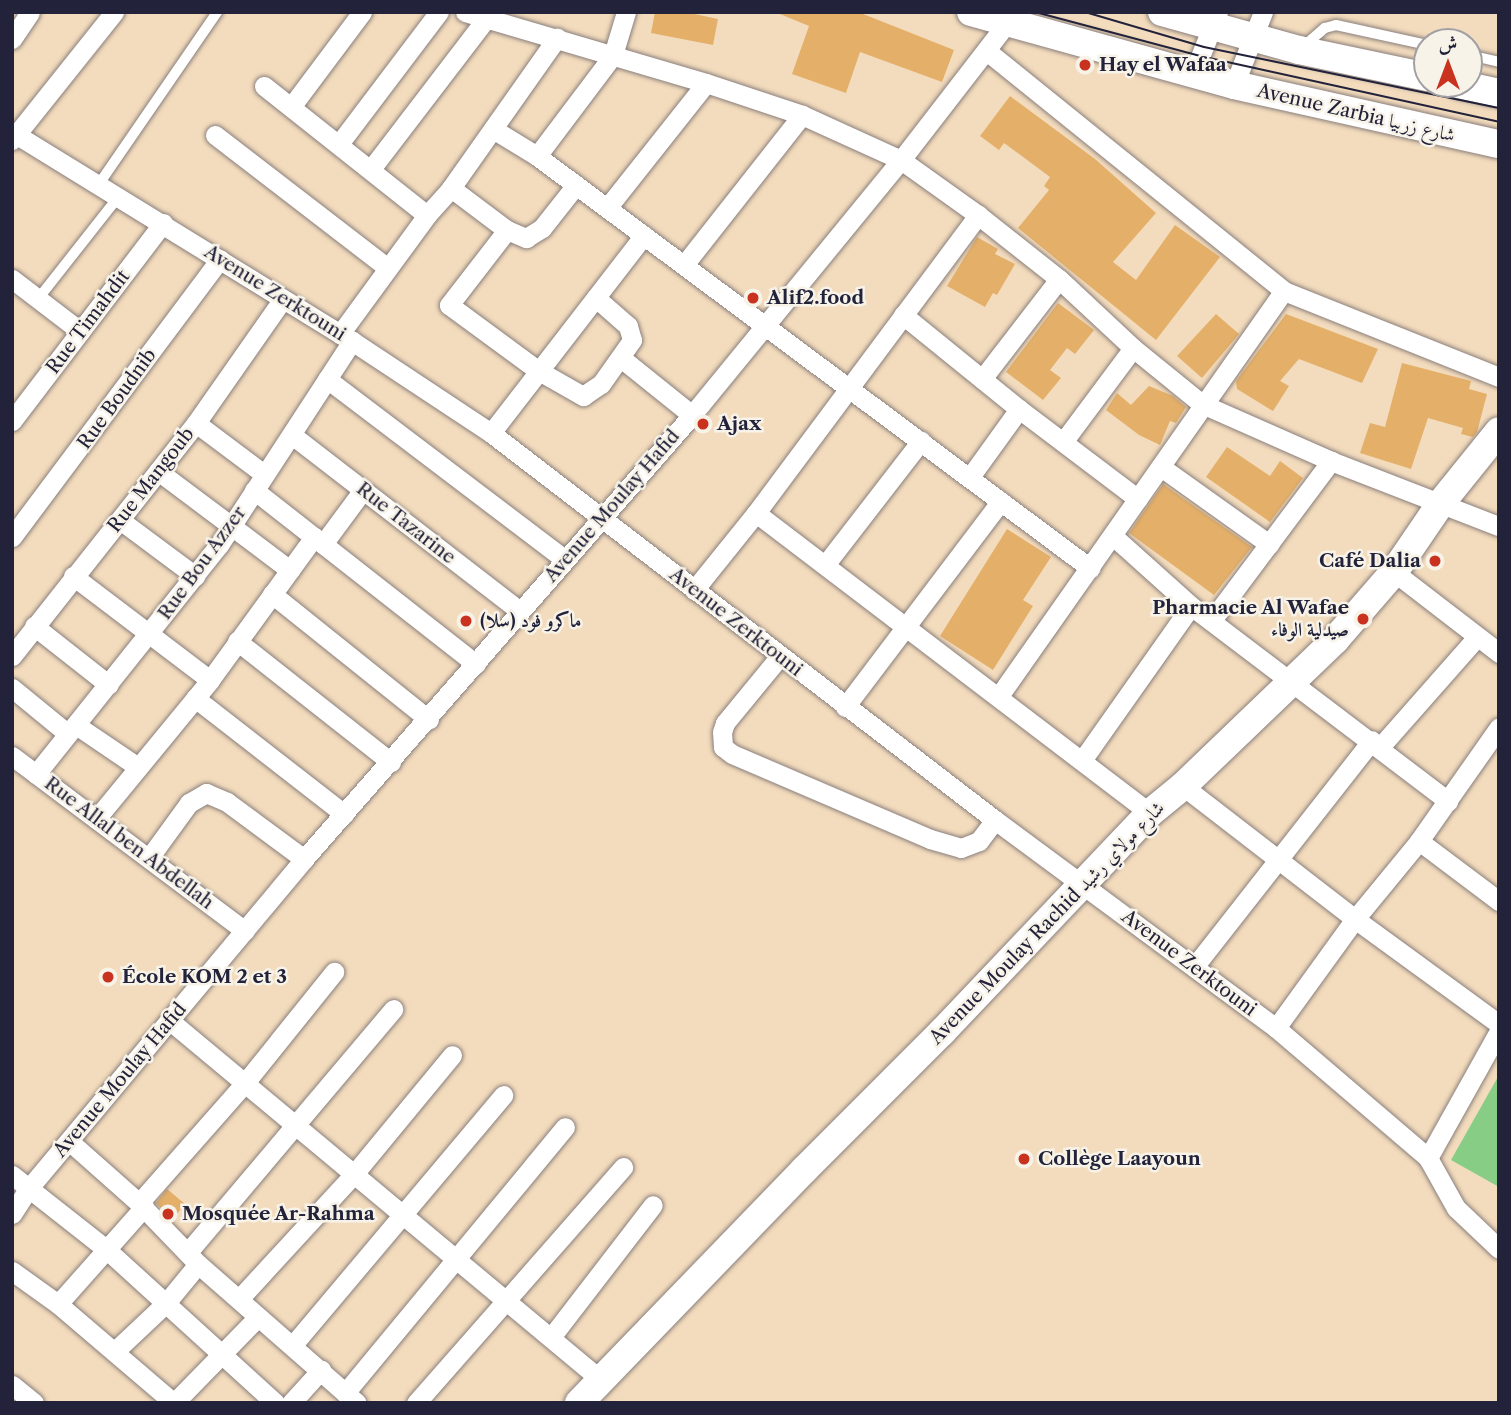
<!DOCTYPE html>
<html>
<head>
<meta charset="utf-8">
<style>
  body { margin:0 }
  #map { position:relative; width:1511px; height:1415px; overflow:hidden; background:#f3dcbd; font-family:"Libre Caslon Text",Amiri,serif }
  div>[style] { position:absolute }
  [style*='--x'] { left:calc(var(--x)*1px); top:calc(var(--y)*1px); width:calc(var(--w)*1px); rotate:calc(var(--a)*1deg) }
  .green>* { inset:0; background:#88cd86 }
  .building>* { inset:0; background:#e4b069 }
  .roads { filter:drop-shadow(0 0 2px #8a7f7c) drop-shadow(0 0 2px #8a7f7c) }
  .lane>* { height:10px; margin:-5px; padding:0 5px; transform-origin:5px; border-radius:5px; background:#fff }
  .street>* { height:19px; margin:-9.5px; padding:0 9.5px; transform-origin:9.5px; border-radius:9.5px; background:#fff }
  .secondary>* { height:28px; margin:-14px; padding:0 14px; transform-origin:14px; border-radius:14px; background:#fff }
  .tram>* { height:2px; margin:-1px; padding:0 1px; transform-origin:1px; border-radius:1px; background:#22223b }
  .dots>* { width:19px; height:19px; translate:-50% -50%; box-sizing:border-box; border:4px solid #f7f3e8; border-radius:50% }
  span { translate:-50% -50%; white-space:nowrap; text-align:center; line-height:1.15; -webkit-text-stroke:5px #f7f3e8; paint-order:stroke }
  .poi-label { font-size:19px; color:#22223b; font-weight:700 }
  .left { translate:0 -50%; text-align:left }
  .right { translate:-100% -50%; text-align:right }
  .street-label { font-size:19px; color:#22223b }
  .frame { position:absolute; inset:0; border:14px solid #22223b; pointer-events:none }
  .north { position:absolute; left:1413px; top:28px; width:70px; height:70px; box-sizing:border-box; background:#f7f3e8; border:2px solid #a29fa3; border-radius:50%; rotate:0deg; font-size:19px; font-weight:700; line-height:28px; text-align:center; color:#22223b }
  .north::after { content:''; display:block; margin:auto; width:24px; height:32px; background:#c8321e; clip-path:polygon(50% 0,100% 100%,50% 72%,0 100%) }
</style>
</head>
<body>
<div id="map">
  <div class="green">
    <i style="clip-path:polygon(1499px 1075px,1499px 1187px,1451px 1160px)"></i>
  </div>
  <div class="building">
    <i style="clip-path:polygon(655px 12px,685px 12px,718px 19px,713px 45px,651px 33px)"></i>
    <i style="clip-path:polygon(775px 12px,858px 12px,954px 50px,942px 82px,860px 52px,846px 93px,792px 74px,809px 26px)"></i>
    <i style="clip-path:polygon(1010px 96px,1095px 159px,1156px 213px,1113px 262px,1136px 280px,1175px 225px,1220px 257px,1156px 340px,1018px 228px,1049px 190px,1044px 186px,1050px 177px,1004px 143px,999px 150px,980px 136px)"></i>
    <i style="clip-path:polygon(977px 237px,998px 249px,995px 254px,1015px 264px,997px 295px,993px 293px,985px 307px,947px 286px)"></i>
    <i style="clip-path:polygon(1058px 303px,1094px 330px,1075px 354px,1067px 348px,1050px 370px,1061px 378px,1043px 400px,1006px 372px)"></i>
    <i style="clip-path:polygon(1216px 314px,1239px 334px,1202px 378px,1177px 356px)"></i>
    <i style="clip-path:polygon(1286px 314px,1378px 349px,1362px 383px,1299px 359px,1280px 381px,1289px 386px,1273px 411px,1237px 389px,1236px 381px)"></i>
    <i style="clip-path:polygon(1402px 363px,1471px 381px,1469px 389px,1487px 394px,1477px 432px,1473px 437px,1461px 434px,1463px 428px,1428px 418px,1411px 469px,1360px 453px,1370px 423px,1385px 427px)"></i>
    <i style="clip-path:polygon(1149px 386px,1173px 396px,1186px 407px,1176px 423px,1170px 421px,1160px 445px,1139px 435px,1106px 410px,1117px 393px,1131px 405px)"></i>
    <i style="clip-path:polygon(1227px 447px,1270px 476px,1280px 461px,1303px 478px,1270px 522px,1206px 477px)"></i>
    <i style="clip-path:polygon(1163px 484px,1252px 547px,1214px 595px,1129px 533px)"></i>
    <i style="clip-path:polygon(1007px 529px,1051px 557px,1023px 600px,1033px 606px,993px 670px,940px 636px)"></i>
    <i style="clip-path:polygon(167px 1189px,185px 1204px,172px 1220px,156px 1203px)"></i>
  </div>
  <div class="roads">
    <div class="lane">
      <i style="--x:1304;--y:46;--w:28;--a:-41"></i>
      <i style="--x:1325;--y:28;--w:11;--a:-15"></i>
      <i style="--x:1336;--y:25;--w:93;--a:12.4"></i>
      <i style="--x:1469;--y:55;--w:31;--a:13"></i>
      <i style="--x:99;--y:184;--w:209;--a:-55.5"></i>
      <i style="--x:38;--y:299;--w:131;--a:-51.8"></i>
    </div>
    <div class="street">
      <i style="--x:465;--y:12;--w:251;--a:16.4"></i>
      <i style="--x:706;--y:83;--w:101;--a:18.4"></i>
      <i style="--x:802;--y:115;--w:109;--a:24.4"></i>
      <i style="--x:901;--y:160;--w:95;--a:35.5"></i>
      <i style="--x:978;--y:215;--w:103;--a:38.3"></i>
      <i style="--x:1059;--y:279;--w:101;--a:43"></i>
      <i style="--x:1133;--y:348;--w:89;--a:39.1"></i>
      <i style="--x:1202;--y:404;--w:141;--a:23.8"></i>
      <i style="--x:1331;--y:461;--w:180;--a:21.2"></i>
      <i style="--x:12;--y:39;--w:32;--a:-56"></i>
      <i style="--x:988;--y:52;--w:380;--a:38.9"></i>
      <i style="--x:1284;--y:291;--w:232;--a:21.8"></i>
      <i style="--x:1193;--y:74;--w:67;--a:-68"></i>
      <i style="--x:1234;--y:85;--w:79;--a:-68.3"></i>
      <i style="--x:264;--y:86;--w:208;--a:38.4"></i>
      <i style="--x:291;--y:107;--w:119;--a:-53.2"></i>
      <i style="--x:493;--y:129;--w:52;--a:31.5"></i>
      <i style="--x:537;--y:156;--w:690;--a:36.69"></i>
      <i style="--x:12;--y:132;--w:399;--a:31.6"></i>
      <i style="--x:352;--y:341;--w:167;--a:33.5"></i>
      <i style="--x:491;--y:433;--w:635;--a:37.52"></i>
      <i style="--x:995;--y:820;--w:350;--a:36.5"></i>
      <i style="--x:1276;--y:1028;--w:200;--a:40.5"></i>
      <i style="--x:1428;--y:1158;--w:57;--a:60.8"></i>
      <i style="--x:1456;--y:1208;--w:59;--a:43.6"></i>
      <i style="--x:215;--y:135;--w:218;--a:37.6"></i>
      <i style="--x:12;--y:140;--w:164;--a:-51.4"></i>
      <i style="--x:339;--y:144;--w:166;--a:-52.9"></i>
      <i style="--x:537;--y:156;--w:126;--a:-53"></i>
      <i style="--x:613;--y:55;--w:45;--a:-73.2"></i>
      <i style="--x:371;--y:169;--w:188;--a:-52.6"></i>
      <i style="--x:451;--y:188;--w:70;--a:36.9"></i>
      <i style="--x:507;--y:230;--w:21;--a:23"></i>
      <i style="--x:526;--y:238;--w:19;--a:-32"></i>
      <i style="--x:542;--y:228;--w:55;--a:-51.7"></i>
      <i style="--x:607;--y:208;--w:159;--a:-51.6"></i>
      <i style="--x:507;--y:230;--w:95;--a:127.7"></i>
      <i style="--x:449;--y:305;--w:112;--a:36.3"></i>
      <i style="--x:539;--y:371;--w:51;--a:29.6"></i>
      <i style="--x:583;--y:396;--w:22;--a:-34"></i>
      <i style="--x:601;--y:384;--w:54;--a:-54.8"></i>
      <i style="--x:632;--y:340;--w:15;--a:-106"></i>
      <i style="--x:628;--y:326;--w:43;--a:-138.8"></i>
      <i style="--x:684;--y:265;--w:191;--a:-51.8"></i>
      <i style="--x:12;--y:279;--w:86;--a:37.4"></i>
      <i style="--x:903;--y:315;--w:149;--a:39"></i>
      <i style="--x:1019;--y:409;--w:149;--a:37.1"></i>
      <i style="--x:340;--y:334;--w:147;--a:-53.8"></i>
      <i style="--x:427;--y:215;--w:36;--a:-48"></i>
      <i style="--x:451;--y:188;--w:184;--a:-54.8"></i>
      <i style="--x:621;--y:358;--w:91;--a:38.8"></i>
      <i style="--x:327;--y:379;--w:298;--a:37.2"></i>
      <i style="--x:982;--y:379;--w:126;--a:-52.4"></i>
      <i style="--x:12;--y:421;--w:249;--a:-52.7"></i>
      <i style="--x:196;--y:423;--w:85;--a:36.9"></i>
      <i style="--x:491;--y:433;--w:250;--a:-52.3"></i>
      <i style="--x:292;--y:435;--w:288;--a:37.7"></i>
      <i style="--x:1063;--y:442;--w:117;--a:-53.3"></i>
      <i style="--x:1161;--y:467;--w:133;--a:35.5"></i>
      <i style="--x:158;--y:471;--w:165;--a:36.9"></i>
      <i style="--x:970;--y:477;--w:84;--a:-54.2"></i>
      <i style="--x:254;--y:490;--w:282;--a:38.1"></i>
      <i style="--x:756;--y:513;--w:495;--a:37.3"></i>
      <i style="--x:120;--y:520;--w:94;--a:36.7"></i>
      <i style="--x:1113;--y:536;--w:105;--a:41.9"></i>
      <i style="--x:1191;--y:606;--w:323;--a:37.2"></i>
      <i style="--x:12;--y:537;--w:347;--a:-53.2"></i>
      <i style="--x:323;--y:544;--w:67;--a:-53.5"></i>
      <i style="--x:825;--y:565;--w:157;--a:-52.3"></i>
      <i style="--x:1394;--y:572;--w:133;--a:37.6"></i>
      <i style="--x:73;--y:576;--w:172;--a:37.2"></i>
      <i style="--x:694;--y:590;--w:99;--a:-51.2"></i>
      <i style="--x:756;--y:513;--w:372;--a:-53.3"></i>
      <i style="--x:272;--y:594;--w:201;--a:38.7"></i>
      <i style="--x:1212;--y:620;--w:199;--a:-53.2"></i>
      <i style="--x:34;--y:626;--w:95;--a:38.2"></i>
      <i style="--x:237;--y:641;--w:196;--a:38.2"></i>
      <i style="--x:12;--y:656;--w:297;--a:-51.7"></i>
      <i style="--x:196;--y:423;--w:150;--a:-55"></i>
      <i style="--x:780;--y:656;--w:87;--a:129.4"></i>
      <i style="--x:725;--y:723;--w:9;--a:108"></i>
      <i style="--x:722;--y:732;--w:15;--a:86"></i>
      <i style="--x:723;--y:747;--w:11;--a:38"></i>
      <i style="--x:732;--y:754;--w:215;--a:23.2"></i>
      <i style="--x:930;--y:839;--w:32;--a:16"></i>
      <i style="--x:961;--y:848;--w:19;--a:-21"></i>
      <i style="--x:979;--y:841;--w:26;--a:-53"></i>
      <i style="--x:12;--y:688;--w:72;--a:39.4"></i>
      <i style="--x:999;--y:696;--w:495;--a:-54.9"></i>
      <i style="--x:195;--y:698;--w:189;--a:37.9"></i>
      <i style="--x:845;--y:707;--w:258;--a:-52.9"></i>
      <i style="--x:76;--y:725;--w:75;--a:34.1"></i>
      <i style="--x:1380;--y:747;--w:147;--a:-48.6"></i>
      <i style="--x:12;--y:756;--w:291;--a:36.9"></i>
      <i style="--x:1083;--y:759;--w:187;--a:-54.8"></i>
      <i style="--x:36;--y:774;--w:293;--a:-51.4"></i>
      <i style="--x:219;--y:545;--w:244;--a:-56.9"></i>
      <i style="--x:1183;--y:786;--w:217;--a:37.7"></i>
      <i style="--x:1355;--y:919;--w:178;--a:36.1"></i>
      <i style="--x:96;--y:819;--w:180;--a:-50.6"></i>
      <i style="--x:210;--y:680;--w:177;--a:-54"></i>
      <i style="--x:1419;--y:841;--w:100;--a:36.9"></i>
      <i style="--x:149;--y:858;--w:68;--a:-54"></i>
      <i style="--x:189;--y:803;--w:20;--a:-30"></i>
      <i style="--x:206;--y:793;--w:23;--a:23"></i>
      <i style="--x:227;--y:802;--w:96;--a:36.5"></i>
      <i style="--x:1194;--y:967;--w:288;--a:-51.9"></i>
      <i style="--x:169;--y:1020;--w:562;--a:39.81"></i>
      <i style="--x:1276;--y:1028;--w:135;--a:-54.1"></i>
      <i style="--x:1355;--y:919;--w:101;--a:-50.6"></i>
      <i style="--x:1419;--y:841;--w:139;--a:-54.9"></i>
      <i style="--x:69;--y:1141;--w:94;--a:41.5"></i>
      <i style="--x:139;--y:1203;--w:85;--a:46"></i>
      <i style="--x:198;--y:1264;--w:211;--a:41.2"></i>
      <i style="--x:1428;--y:1158;--w:145;--a:-60.8"></i>
      <i style="--x:12;--y:1175;--w:120;--a:38.2"></i>
      <i style="--x:106;--y:1249;--w:229;--a:42.3"></i>
      <i style="--x:139;--y:1203;--w:159;--a:-48.6"></i>
      <i style="--x:244;--y:1084;--w:144;--a:-51.2"></i>
      <i style="--x:12;--y:1214;--w:31;--a:-57"></i>
      <i style="--x:29;--y:1188;--w:429;--a:-50.1"></i>
      <i style="--x:304;--y:859;--w:590;--a:-48.85"></i>
      <i style="--x:692;--y:415;--w:330;--a:-50.7"></i>
      <i style="--x:901;--y:160;--w:173;--a:-52.3"></i>
      <i style="--x:188;--y:1252;--w:318;--a:-49.8"></i>
      <i style="--x:12;--y:1271;--w:57;--a:35.7"></i>
      <i style="--x:58;--y:1304;--w:153;--a:40.5"></i>
      <i style="--x:239;--y:1299;--w:170;--a:-47.4"></i>
      <i style="--x:354;--y:1174;--w:154;--a:-50.5"></i>
      <i style="--x:58;--y:1304;--w:130;--a:-48.4"></i>
      <i style="--x:552;--y:1336;--w:165;--a:-52.4"></i>
      <i style="--x:292;--y:1346;--w:328;--a:-49.9"></i>
      <i style="--x:115;--y:1351;--w:70;--a:-43.3"></i>
      <i style="--x:166;--y:1303;--w:50;--a:-50.6"></i>
      <i style="--x:12;--y:1385;--w:28;--a:39"></i>
      <i style="--x:345;--y:1393;--w:345;--a:-50.4"></i>
      <i style="--x:174;--y:1403;--w:120;--a:-45.7"></i>
      <i style="--x:291;--y:1403;--w:45;--a:-47.7"></i>
      <i style="--x:416;--y:1403;--w:314;--a:-48.7"></i>
    </div>
    <div class="secondary">
      <i style="--x:971;--y:12;--w:273;--a:15.5"></i>
      <i style="--x:1234;--y:85;--w:271;--a:12.6"></i>
      <i style="--x:1162;--y:12;--w:142;--a:15.5"></i>
      <i style="--x:1299;--y:50;--w:131;--a:11.9"></i>
      <i style="--x:1458;--y:84;--w:42;--a:12.4"></i>
      <i style="--x:579;--y:1403;--w:324;--a:-46"></i>
      <i style="--x:804;--y:1170;--w:195;--a:-45"></i>
      <i style="--x:942;--y:1032;--w:302;--a:-46.5"></i>
      <i style="--x:1150;--y:813;--w:43;--a:-39.3"></i>
      <i style="--x:1183;--y:786;--w:211;--a:-43.8"></i>
      <i style="--x:1335;--y:640;--w:90;--a:-49.1"></i>
      <i style="--x:1394;--y:572;--w:83;--a:-55.7"></i>
      <i style="--x:1441;--y:503;--w:92;--a:-51.1"></i>
    </div>
  </div>
  <div class="tram">
    <i style="--x:1035;--y:12;--w:171;--a:14.9"></i>
    <i style="--x:1200;--y:56;--w:306;--a:12.4"></i>
    <i style="--x:1085;--y:12;--w:124;--a:16.4"></i>
    <i style="--x:1204;--y:47;--w:301;--a:11.7"></i>
  </div>
  <div class="dots">
    <i style="left:1085px;top:65px;background:#c8321e"></i>
    <i style="left:753px;top:298px;background:#c8321e"></i>
    <i style="left:703px;top:424px;background:#c8321e"></i>
    <i style="left:1435px;top:561px;background:#c8321e"></i>
    <i style="left:1363px;top:619px;background:#c8321e"></i>
    <i style="left:466px;top:621px;background:#c8321e"></i>
    <i style="left:108px;top:977px;background:#c8321e"></i>
    <i style="left:1024px;top:1159px;background:#c8321e"></i>
    <i style="left:168px;top:1214px;background:#c8321e"></i>
  </div>
  <div class="poi-label">
    <span class="left" style="left:1099px;top:65px">Hay el Wafaa</span>
    <span class="left" style="left:767px;top:298px">Alif2.food</span>
    <span class="left" style="left:717px;top:424px">Ajax</span>
    <span class="right" style="left:1421px;top:561px">Café Dalia</span>
    <span class="right" style="left:1349px;top:619px">Pharmacie Al Wafae<br>صيدلية الوفاء</span>
    <span class="left" style="left:480px;top:621px">ماكرو فود (سلا)</span>
    <span class="left" style="left:122px;top:977px">École KOM 2 et 3</span>
    <span class="left" style="left:1038px;top:1159px">Collège Laayoun</span>
    <span class="left" style="left:182px;top:1214px">Mosquée Ar-Rahma</span>
  </div>
  <div class="street-label">
    <span style="left:1356px;top:113px;rotate:13deg">Avenue Zarbia شارع زربيا</span>
    <span style="left:275px;top:293px;rotate:32deg">Avenue Zerktouni</span>
    <span style="left:88px;top:322px;rotate:-53deg">Rue Timahdit</span>
    <span style="left:117px;top:399px;rotate:-54deg">Rue Boudnib</span>
    <span style="left:151px;top:480px;rotate:-52deg">Rue Mangoub</span>
    <span style="left:612px;top:506px;rotate:-49deg">Avenue Moulay Hafid</span>
    <span style="left:406px;top:523px;rotate:38deg">Rue Tazarine</span>
    <span style="left:202px;top:563px;rotate:-54deg">Rue Bou Azzer</span>
    <span style="left:736px;top:622px;rotate:38deg">Avenue Zerktouni</span>
    <span style="left:129px;top:843px;rotate:37deg">Rue Allal ben Abdellah</span>
    <span style="left:1047px;top:923px;rotate:-46deg">Avenue Moulay Rachid شارع مولاي رشيد</span>
    <span style="left:1189px;top:963px;rotate:37deg">Avenue Zerktouni</span>
    <span style="left:120px;top:1080px;rotate:-50deg">Avenue Moulay Hafid</span>
  </div>
  <div class="frame"></div>
  <div class="north">ش</div>
</div>
</body>
</html>
